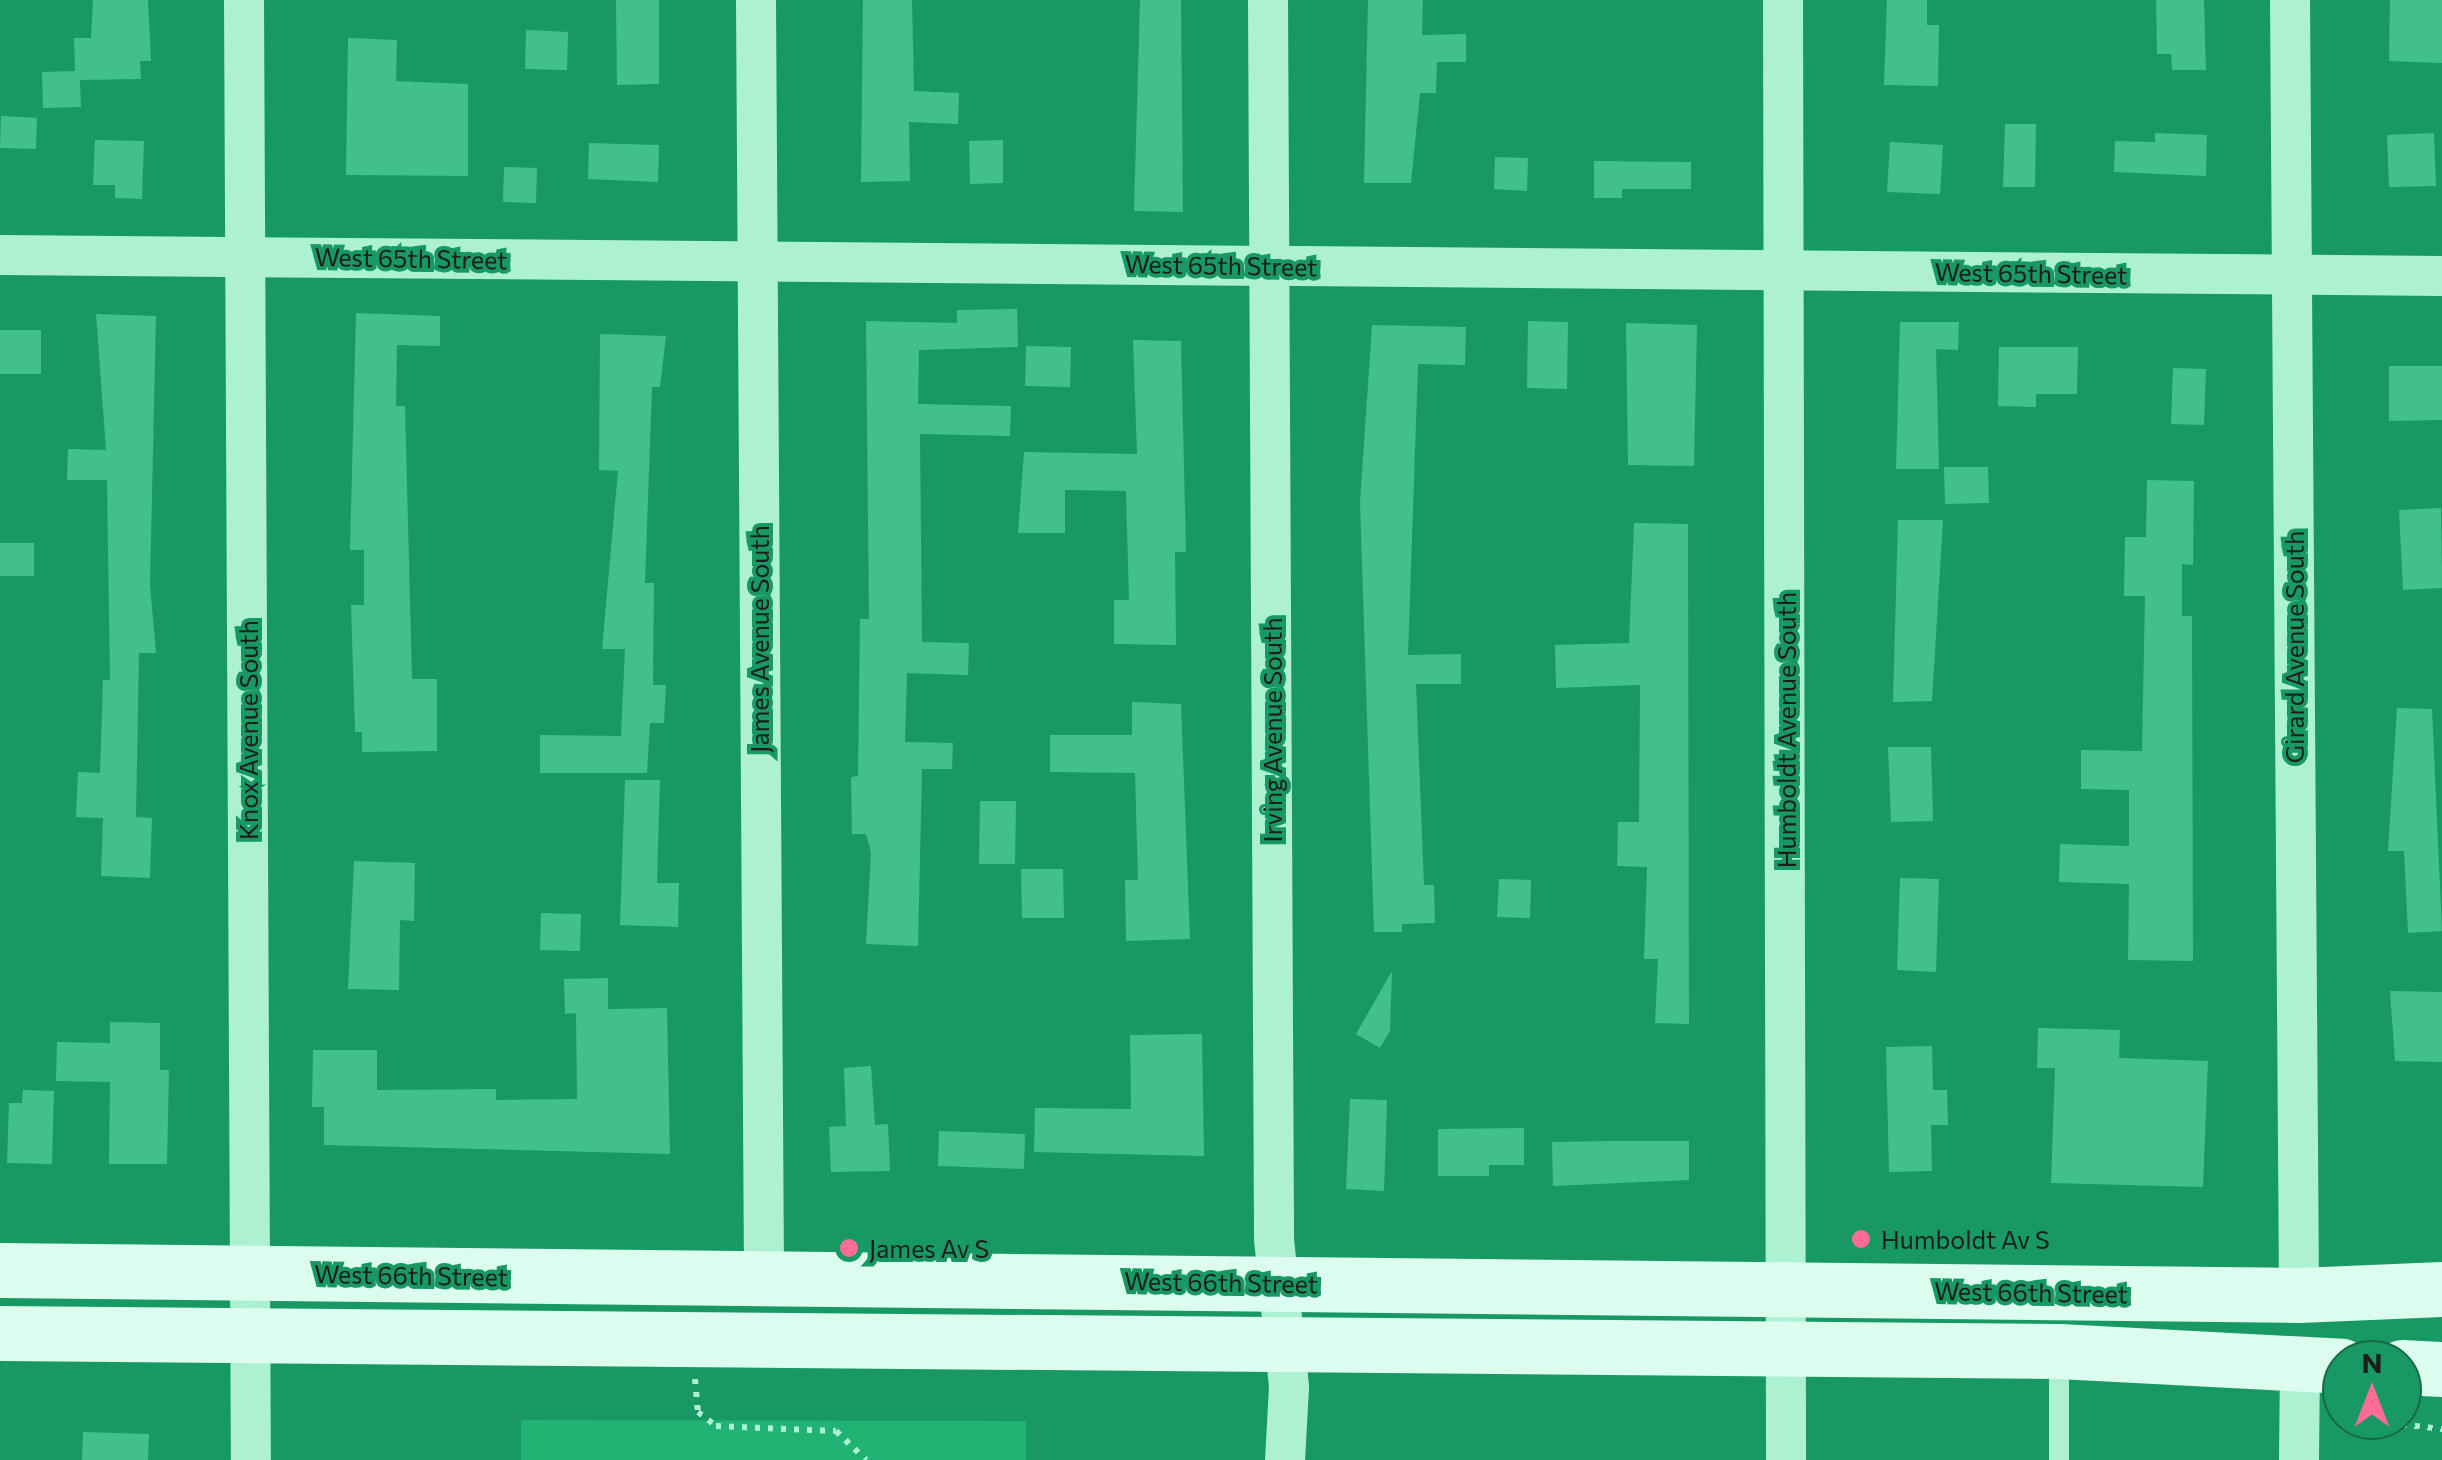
<!DOCTYPE html>
<html>
<head>
<meta charset="utf-8">
<style>
  body { margin:0 }
  #map { position:relative; width:2442px; height:1460px; overflow:hidden; background:#189963; font-family:Commissioner,sans-serif }
  div>[style] { position:absolute }
  [style*='--x'] { left:calc(var(--x)*1px); top:calc(var(--y)*1px); width:calc(var(--w)*1px); rotate:calc(var(--a)*1deg) }
  .green>* { inset:0; background:#20b373 }
  .building>* { inset:0; background:#41c189 }
  .path>* { height:6px; margin-top:-3px; transform-origin:0; background:repeating-linear-gradient(90deg,#adf1d3 0 5px,transparent 0 13px) }
  .lane>* { height:20px; margin:-10px; padding:0 10px; transform-origin:10px; border-radius:10px; background:#adf1d3 }
  .street>* { height:40px; margin:-20px; padding:0 20px; transform-origin:20px; border-radius:20px; background:#adf1d3 }
  .secondary>* { height:55px; margin:-27.5px; padding:0 27.5px; transform-origin:27.5px; border-radius:27.5px; background:#dbfcee }
  .dots>* { width:28px; height:28px; translate:-50% -50%; box-sizing:border-box; border:5px solid #189963; border-radius:50% }
  span { translate:-50% -50%; white-space:nowrap; text-align:center; line-height:1.15; -webkit-text-stroke:8px #189963; paint-order:stroke }
  .street-label { font-size:25px; color:#1d1d1d }
  .poi-label { font-size:25px; color:#1d1d1d }
  .left { translate:0 -50%; text-align:left }
  .north { position:absolute; left:2322px; top:1340px; width:100px; height:100px; box-sizing:border-box; background:#189963; border:2px solid #1a6747; border-radius:50%; rotate:0deg; font-size:28px; font-weight:700; line-height:40px; text-align:center; color:#1d1d1d }
  .north::after { content:''; display:block; margin:auto; width:35px; height:45px; background:#ff6d95; clip-path:polygon(50% 0,100% 100%,50% 72%,0 100%) }
</style>
</head>
<body>
<div id="map">
  <div class="green">
    <i style="clip-path:polygon(521px 1420px,1026px 1421px,1026px 1460px,521px 1460px)"></i>
  </div>
  <div class="building">
    <i style="clip-path:polygon(93px 0,148px 0,151px 61px,140px 61px,141px 79px,80px 80px,81px 107px,43px 108px,42px 72px,75px 71px,74px 38px,91px 38px)"></i>
    <i style="clip-path:polygon(616px 0,659px 0,659px 84px,617px 85px)"></i>
    <i style="clip-path:polygon(863px 0,912px 0,914px 91px,959px 93px,958px 124px,909px 122px,910px 181px,861px 182px)"></i>
    <i style="clip-path:polygon(1140px 0,1181px 0,1183px 212px,1134px 211px)"></i>
    <i style="clip-path:polygon(1368px 0,1423px 0,1422px 35px,1466px 34px,1466px 62px,1437px 62px,1436px 93px,1420px 93px,1411px 183px,1364px 183px)"></i>
    <i style="clip-path:polygon(1887px 0,1927px 0,1927px 25px,1939px 25px,1938px 86px,1884px 85px)"></i>
    <i style="clip-path:polygon(2156px 0,2204px 0,2206px 70px,2172px 70px,2171px 54px,2157px 54px)"></i>
    <i style="clip-path:polygon(2390px 0,2442px 0,2442px 63px,2389px 61px)"></i>
    <i style="clip-path:polygon(526px 30px,568px 32px,567px 70px,525px 69px)"></i>
    <i style="clip-path:polygon(348px 38px,397px 40px,396px 81px,468px 84px,468px 176px,346px 175px)"></i>
    <i style="clip-path:polygon(1px 116px,37px 118px,36px 149px,0 148px)"></i>
    <i style="clip-path:polygon(2005px 124px,2036px 124px,2035px 187px,2003px 187px)"></i>
    <i style="clip-path:polygon(2155px 133px,2207px 135px,2206px 176px,2114px 172px,2115px 141px,2155px 142px)"></i>
    <i style="clip-path:polygon(2434px 133px,2436px 186px,2389px 187px,2387px 135px)"></i>
    <i style="clip-path:polygon(95px 140px,144px 141px,142px 199px,115px 198px,115px 185px,93px 185px)"></i>
    <i style="clip-path:polygon(1003px 140px,1003px 183px,970px 184px,969px 141px)"></i>
    <i style="clip-path:polygon(1890px 142px,1943px 145px,1940px 194px,1887px 192px)"></i>
    <i style="clip-path:polygon(589px 143px,659px 145px,658px 182px,588px 179px)"></i>
    <i style="clip-path:polygon(1495px 157px,1528px 158px,1527px 191px,1494px 189px)"></i>
    <i style="clip-path:polygon(1594px 161px,1691px 162px,1691px 189px,1622px 189px,1622px 198px,1594px 198px)"></i>
    <i style="clip-path:polygon(504px 167px,537px 168px,536px 203px,503px 202px)"></i>
    <i style="clip-path:polygon(1017px 309px,1018px 347px,919px 350px,918px 404px,1011px 406px,1010px 436px,920px 434px,922px 642px,969px 643px,968px 675px,907px 673px,905px 742px,953px 743px,952px 769px,922px 769px,918px 946px,866px 944px,871px 852px,866px 834px,852px 834px,851px 777px,858px 776px,860px 619px,869px 619px,866px 321px,957px 323px,957px 310px)"></i>
    <i style="clip-path:polygon(356px 313px,440px 316px,440px 346px,397px 345px,396px 406px,405px 406px,412px 679px,437px 679px,437px 751px,362px 752px,362px 732px,355px 732px,351px 605px,364px 605px,364px 550px,350px 550px)"></i>
    <i style="clip-path:polygon(96px 314px,156px 316px,150px 585px,156px 653px,139px 653px,136px 817px,152px 818px,150px 878px,101px 876px,103px 818px,76px 817px,78px 772px,100px 773px,103px 680px,110px 680px,107px 480px,67px 480px,68px 449px,106px 450px)"></i>
    <i style="clip-path:polygon(1528px 321px,1568px 322px,1567px 389px,1527px 388px)"></i>
    <i style="clip-path:polygon(1900px 322px,1959px 322px,1958px 350px,1936px 349px,1939px 469px,1896px 469px)"></i>
    <i style="clip-path:polygon(1626px 323px,1697px 325px,1694px 466px,1628px 465px)"></i>
    <i style="clip-path:polygon(1372px 325px,1466px 327px,1465px 365px,1418px 364px,1408px 655px,1461px 654px,1461px 684px,1416px 684px,1424px 885px,1434px 885px,1435px 923px,1402px 924px,1402px 932px,1374px 932px,1360px 502px)"></i>
    <i style="clip-path:polygon(0 330px,41px 330px,41px 374px,0 374px)"></i>
    <i style="clip-path:polygon(600px 334px,666px 336px,660px 387px,652px 387px,645px 583px,654px 583px,653px 685px,666px 685px,664px 723px,650px 723px,647px 773px,540px 773px,540px 735px,621px 736px,625px 649px,602px 649px,618px 471px,599px 470px)"></i>
    <i style="clip-path:polygon(1133px 340px,1181px 341px,1186px 552px,1175px 552px,1176px 645px,1114px 644px,1114px 600px,1129px 600px,1126px 491px,1065px 490px,1065px 533px,1018px 533px,1024px 452px,1137px 454px)"></i>
    <i style="clip-path:polygon(1026px 346px,1071px 347px,1070px 387px,1025px 386px)"></i>
    <i style="clip-path:polygon(1999px 347px,2078px 347px,2077px 394px,2036px 394px,2036px 407px,1998px 406px)"></i>
    <i style="clip-path:polygon(2389px 366px,2442px 366px,2442px 420px,2389px 421px)"></i>
    <i style="clip-path:polygon(2173px 368px,2206px 369px,2204px 425px,2171px 424px)"></i>
    <i style="clip-path:polygon(1944px 467px,1988px 467px,1989px 503px,1945px 504px)"></i>
    <i style="clip-path:polygon(2147px 480px,2194px 481px,2193px 565px,2182px 564px,2182px 616px,2192px 616px,2193px 961px,2128px 960px,2129px 884px,2059px 882px,2060px 844px,2129px 846px,2129px 790px,2081px 789px,2081px 750px,2142px 751px,2145px 596px,2124px 596px,2125px 537px,2146px 537px)"></i>
    <i style="clip-path:polygon(2441px 508px,2442px 588px,2403px 590px,2399px 510px)"></i>
    <i style="clip-path:polygon(1898px 520px,1943px 520px,1932px 701px,1893px 702px)"></i>
    <i style="clip-path:polygon(1634px 523px,1688px 524px,1689px 1024px,1655px 1023px,1658px 959px,1644px 959px,1647px 867px,1617px 866px,1618px 822px,1639px 822px,1640px 685px,1556px 688px,1555px 645px,1629px 643px)"></i>
    <i style="clip-path:polygon(0 543px,34px 543px,34px 576px,0 576px)"></i>
    <i style="clip-path:polygon(1132px 702px,1181px 704px,1190px 939px,1126px 941px,1125px 880px,1138px 880px,1135px 773px,1050px 772px,1050px 735px,1132px 735px)"></i>
    <i style="clip-path:polygon(2397px 708px,2432px 709px,2442px 931px,2408px 933px,2404px 851px,2388px 851px)"></i>
    <i style="clip-path:polygon(1888px 747px,1931px 747px,1933px 821px,1891px 822px)"></i>
    <i style="clip-path:polygon(625px 780px,660px 780px,657px 883px,679px 883px,678px 927px,620px 925px)"></i>
    <i style="clip-path:polygon(980px 801px,1016px 801px,1015px 864px,979px 864px)"></i>
    <i style="clip-path:polygon(354px 861px,415px 863px,414px 921px,400px 920px,399px 990px,348px 989px)"></i>
    <i style="clip-path:polygon(1021px 869px,1063px 869px,1064px 918px,1022px 918px)"></i>
    <i style="clip-path:polygon(1900px 878px,1939px 879px,1936px 972px,1897px 970px)"></i>
    <i style="clip-path:polygon(1499px 879px,1531px 880px,1530px 918px,1497px 917px)"></i>
    <i style="clip-path:polygon(541px 913px,581px 914px,580px 951px,540px 950px)"></i>
    <i style="clip-path:polygon(1392px 971px,1390px 1031px,1380px 1048px,1356px 1034px)"></i>
    <i style="clip-path:polygon(608px 978px,608px 1009px,667px 1008px,670px 1154px,324px 1145px,324px 1107px,312px 1107px,313px 1050px,377px 1050px,377px 1090px,496px 1089px,496px 1100px,577px 1099px,576px 1013px,565px 1014px,564px 979px)"></i>
    <i style="clip-path:polygon(2390px 991px,2442px 992px,2442px 1062px,2395px 1061px)"></i>
    <i style="clip-path:polygon(110px 1022px,160px 1023px,160px 1070px,169px 1070px,167px 1164px,109px 1164px,110px 1082px,56px 1081px,57px 1042px,110px 1043px)"></i>
    <i style="clip-path:polygon(2038px 1028px,2120px 1030px,2119px 1058px,2208px 1061px,2203px 1187px,2051px 1183px,2055px 1068px,2037px 1068px)"></i>
    <i style="clip-path:polygon(1202px 1034px,1204px 1156px,1034px 1152px,1035px 1108px,1131px 1109px,1130px 1035px)"></i>
    <i style="clip-path:polygon(1932px 1046px,1933px 1090px,1947px 1090px,1948px 1125px,1931px 1125px,1932px 1171px,1889px 1172px,1886px 1047px)"></i>
    <i style="clip-path:polygon(871px 1066px,875px 1125px,888px 1124px,890px 1171px,831px 1172px,829px 1127px,846px 1126px,844px 1068px)"></i>
    <i style="clip-path:polygon(23px 1090px,54px 1091px,52px 1164px,7px 1163px,9px 1103px,22px 1103px)"></i>
    <i style="clip-path:polygon(1350px 1099px,1387px 1100px,1384px 1191px,1346px 1189px)"></i>
    <i style="clip-path:polygon(1524px 1128px,1524px 1165px,1489px 1165px,1489px 1176px,1438px 1176px,1438px 1129px)"></i>
    <i style="clip-path:polygon(939px 1131px,1025px 1134px,1024px 1169px,938px 1166px)"></i>
    <i style="clip-path:polygon(1613px 1141px,1689px 1141px,1689px 1180px,1553px 1186px,1552px 1142px)"></i>
    <i style="clip-path:polygon(83px 1432px,149px 1434px,148px 1460px,82px 1460px)"></i>
  </div>
  <div class="path">
    <i style="--x:695;--y:1379;--w:33;--a:85"></i>
    <i style="--x:698;--y:1412;--w:23;--a:38"></i>
    <i style="--x:716;--y:1426;--w:120;--a:2.4"></i>
    <i style="--x:836;--y:1431;--w:42;--a:44"></i>
    <i style="--x:2363;--y:1420;--w:80;--a:6.5"></i>
  </div>
  <div class="lane">
    <i style="--x:2059;--y:1460;--w:108;--a:-90"></i>
  </div>
  <div class="street">
    <i style="--x:244;--y:0;--w:1460;--a:89.73"></i>
    <i style="--x:756;--y:0;--w:1279;--a:89.64"></i>
    <i style="--x:1268;--y:0;--w:1239;--a:89.72"></i>
    <i style="--x:1274;--y:1239;--w:149;--a:84.2"></i>
    <i style="--x:1289;--y:1387;--w:73;--a:93.1"></i>
    <i style="--x:1783;--y:0;--w:1460;--a:89.88"></i>
    <i style="--x:2290;--y:0;--w:1295;--a:89.6"></i>
    <i style="--x:0;--y:255;--w:2442;--a:0.49"></i>
    <i style="--x:2299;--y:1460;--w:96;--a:-89.4"></i>
  </div>
  <div class="secondary">
    <i style="--x:0;--y:1270;--w:2299;--a:0.62"></i>
    <i style="--x:2299;--y:1295;--w:143;--a:-2.4"></i>
    <i style="--x:0;--y:1333;--w:2059;--a:0.5"></i>
    <i style="--x:2059;--y:1351;--w:283;--a:3"></i>
    <i style="--x:2402;--y:1367;--w:40;--a:2.9"></i>
  </div>
  <div class="dots">
    <i style="left:1861px;top:1239px;background:#ff6d95"></i>
    <i style="left:849px;top:1248px;background:#ff6d95"></i>
  </div>
  <div class="street-label">
    <span style="left:411px;top:258px;rotate:1deg">West 65th Street</span>
    <span style="left:1221px;top:265px;rotate:1deg">West 65th Street</span>
    <span style="left:2031px;top:273px;rotate:1deg">West 65th Street</span>
    <span style="left:759px;top:639px;rotate:-90deg">James Avenue South</span>
    <span style="left:2294px;top:647px;rotate:-90deg">Girard Avenue South</span>
    <span style="left:248px;top:730px;rotate:-90deg">Knox Avenue South</span>
    <span style="left:1272px;top:730px;rotate:-90deg">Irving Avenue South</span>
    <span style="left:1786px;top:730px;rotate:-90deg">Humboldt Avenue South</span>
    <span style="left:411px;top:1275px;rotate:1deg">West 66th Street</span>
    <span style="left:1221px;top:1282px;rotate:1deg">West 66th Street</span>
    <span style="left:2031px;top:1292px;rotate:1deg">West 66th Street</span>
  </div>
  <div class="poi-label">
    <span class="left" style="left:1881px;top:1239px">Humboldt Av S</span>
    <span class="left" style="left:869px;top:1248px">James Av S</span>
  </div>
  <div class="north">N</div>
</div>
</body>
</html>
